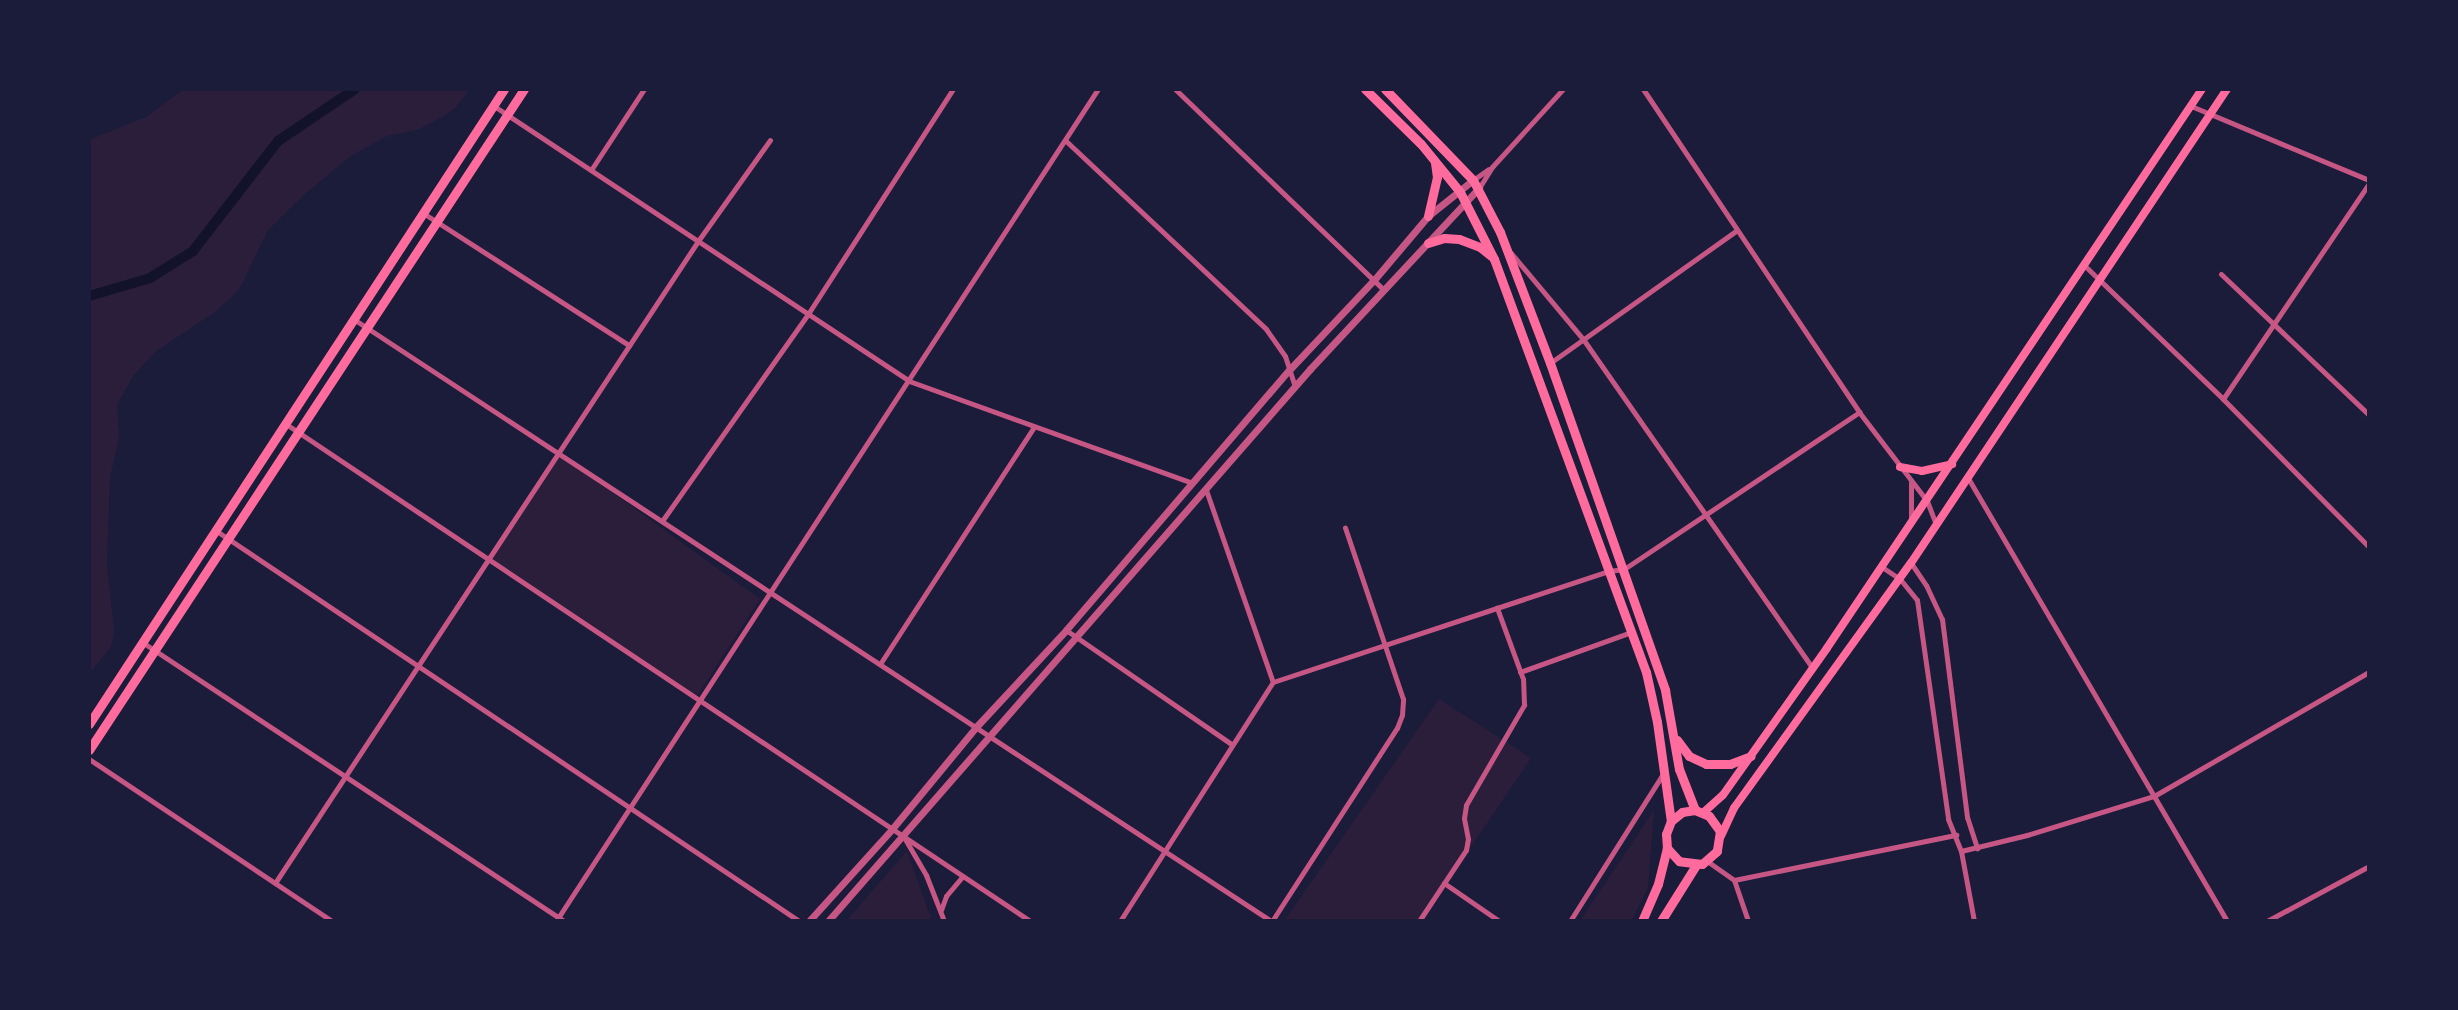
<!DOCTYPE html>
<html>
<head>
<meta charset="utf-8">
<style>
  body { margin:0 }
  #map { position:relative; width:2458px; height:1010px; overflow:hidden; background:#1b1b3a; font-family:"Work Sans",sans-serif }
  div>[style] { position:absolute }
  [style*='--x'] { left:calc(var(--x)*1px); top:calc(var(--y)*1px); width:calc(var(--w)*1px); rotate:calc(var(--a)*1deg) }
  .green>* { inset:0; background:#2a1e3b }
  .canal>* { height:10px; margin:-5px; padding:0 5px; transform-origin:5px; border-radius:5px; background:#12122b }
  .minor>* { height:5px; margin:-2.5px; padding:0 2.5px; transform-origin:2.5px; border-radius:2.5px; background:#c65784 }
  .tertiary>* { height:7px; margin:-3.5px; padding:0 3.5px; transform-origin:3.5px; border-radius:3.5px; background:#c65784 }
  .secondary>* { height:8px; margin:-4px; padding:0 4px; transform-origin:4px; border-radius:4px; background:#ff6b9d }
  .primary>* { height:9px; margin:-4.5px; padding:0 4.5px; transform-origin:4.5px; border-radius:4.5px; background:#ff6b9d }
  .trunk>* { height:9px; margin:-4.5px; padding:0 4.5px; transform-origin:4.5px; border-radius:4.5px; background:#ff6b9d }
  span { translate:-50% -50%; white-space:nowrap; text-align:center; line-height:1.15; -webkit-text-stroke:7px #1b1b3a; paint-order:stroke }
  .frame { position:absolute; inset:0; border:91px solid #1b1b3a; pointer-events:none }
</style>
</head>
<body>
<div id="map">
  <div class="green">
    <i style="clip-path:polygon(184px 89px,470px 89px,456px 107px,444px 116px,417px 130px,387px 136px,351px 156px,306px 193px,268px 230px,239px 290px,215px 312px,155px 352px,133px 376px,117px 405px,119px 438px,110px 477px,107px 564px,114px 631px,111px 647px,89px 674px,89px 140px,146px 117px)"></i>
    <i style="clip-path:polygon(559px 454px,760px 599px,697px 696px,488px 559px)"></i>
    <i style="clip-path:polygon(1439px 699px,1531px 758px,1421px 921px,1284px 921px)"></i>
    <i style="clip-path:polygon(1654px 810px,1648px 888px,1631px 921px,1580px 921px)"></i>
    <i style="clip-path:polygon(907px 851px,932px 921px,846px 921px)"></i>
  </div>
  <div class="canal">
    <i style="--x:89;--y:296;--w:64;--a:-16.4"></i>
    <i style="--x:150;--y:278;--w:51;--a:-32.1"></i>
    <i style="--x:193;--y:251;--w:139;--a:-52.3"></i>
    <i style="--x:278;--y:141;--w:93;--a:-34"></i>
  </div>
  <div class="minor">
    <i style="--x:1175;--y:89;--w:289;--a:43.9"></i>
    <i style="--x:1643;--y:89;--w:389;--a:56.2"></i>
    <i style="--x:1859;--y:412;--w:112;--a:52.6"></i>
    <i style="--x:1927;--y:501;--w:25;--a:69"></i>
    <i style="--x:494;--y:106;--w:498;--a:33.5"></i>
    <i style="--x:909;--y:381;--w:301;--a:19.8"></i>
    <i style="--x:2191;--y:106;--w:193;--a:22.6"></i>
    <i style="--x:1066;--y:141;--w:274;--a:43.2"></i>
    <i style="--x:1266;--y:329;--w:33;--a:55"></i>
    <i style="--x:1285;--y:356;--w:32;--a:72"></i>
    <i style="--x:591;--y:170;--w:97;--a:-56.8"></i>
    <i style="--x:1473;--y:180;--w:19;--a:-35"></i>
    <i style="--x:1479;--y:188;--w:25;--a:-58"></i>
    <i style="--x:1492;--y:167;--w:105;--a:-47.7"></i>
    <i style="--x:423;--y:213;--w:245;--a:32.7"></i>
    <i style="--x:1511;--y:253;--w:112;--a:50.1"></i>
    <i style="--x:1583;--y:339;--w:402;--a:55.1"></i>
    <i style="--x:2085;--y:266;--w:192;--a:43.9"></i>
    <i style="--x:2223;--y:399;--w:208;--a:45.4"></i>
    <i style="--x:2221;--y:274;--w:204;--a:43.6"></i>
    <i style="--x:355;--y:320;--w:1096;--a:33.27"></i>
    <i style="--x:1550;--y:363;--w:229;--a:-35.4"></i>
    <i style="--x:2223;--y:399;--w:261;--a:-55.9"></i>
    <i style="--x:286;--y:424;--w:895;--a:33.74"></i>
    <i style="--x:1968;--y:478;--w:513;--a:59.69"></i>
    <i style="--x:1911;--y:482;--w:39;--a:90"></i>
    <i style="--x:1206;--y:490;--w:203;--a:70.8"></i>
    <i style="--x:662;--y:521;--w:253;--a:-54.8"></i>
    <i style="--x:808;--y:314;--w:268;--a:-57.2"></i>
    <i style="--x:215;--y:530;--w:703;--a:33.8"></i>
    <i style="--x:1911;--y:563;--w:27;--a:56"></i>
    <i style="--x:1926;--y:585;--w:38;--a:65"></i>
    <i style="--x:1942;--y:619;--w:200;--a:82.8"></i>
    <i style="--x:1967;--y:817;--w:33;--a:72"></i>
    <i style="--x:1882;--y:567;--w:22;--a:34"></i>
    <i style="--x:1900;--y:579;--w:27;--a:51"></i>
    <i style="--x:1917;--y:600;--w:221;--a:81.9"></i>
    <i style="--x:1948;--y:819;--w:35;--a:68"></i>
    <i style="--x:1961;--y:851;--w:71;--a:79.5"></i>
    <i style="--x:1066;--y:630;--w:201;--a:34.6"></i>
    <i style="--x:142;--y:642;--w:506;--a:33.47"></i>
    <i style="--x:880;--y:664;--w:281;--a:-57"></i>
    <i style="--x:1520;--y:672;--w:118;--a:-19.8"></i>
    <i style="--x:89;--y:759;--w:292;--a:33.7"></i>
    <i style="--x:905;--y:839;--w:42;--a:59.7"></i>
    <i style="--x:926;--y:875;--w:49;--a:68.6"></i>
    <i style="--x:1961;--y:851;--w:68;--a:-13.6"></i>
    <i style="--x:2027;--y:835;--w:133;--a:-17.1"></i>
    <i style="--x:2154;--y:796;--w:248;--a:-30"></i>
    <i style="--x:1707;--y:861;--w:33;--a:35"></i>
    <i style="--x:1734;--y:880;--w:43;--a:71.1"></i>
    <i style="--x:1734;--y:880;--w:227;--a:-11.5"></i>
    <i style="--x:275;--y:883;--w:769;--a:-56.62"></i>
    <i style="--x:698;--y:241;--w:124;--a:-54.5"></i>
    <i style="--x:1444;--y:883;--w:67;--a:34.6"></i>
    <i style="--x:941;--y:910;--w:15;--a:-70"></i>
    <i style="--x:946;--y:896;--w:26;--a:-50"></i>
    <i style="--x:556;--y:921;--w:993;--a:-56.92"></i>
    <i style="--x:1120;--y:921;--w:284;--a:-57.4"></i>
    <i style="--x:1273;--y:682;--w:354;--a:-18.3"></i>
    <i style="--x:1609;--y:571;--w:15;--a:-8"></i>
    <i style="--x:1624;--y:569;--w:283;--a:-33.7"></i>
    <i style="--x:1272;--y:921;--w:230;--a:-57.1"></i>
    <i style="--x:1397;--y:728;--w:14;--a:-69"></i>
    <i style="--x:1402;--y:715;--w:16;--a:-86"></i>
    <i style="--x:1403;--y:699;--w:181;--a:-108.7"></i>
    <i style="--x:1419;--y:921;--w:85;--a:-56.5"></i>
    <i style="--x:1466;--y:850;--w:11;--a:-80"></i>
    <i style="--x:1468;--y:839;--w:21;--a:-101"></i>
    <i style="--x:1464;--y:818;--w:13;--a:-81"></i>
    <i style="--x:1466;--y:805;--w:116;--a:-59.9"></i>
    <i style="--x:1524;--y:705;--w:26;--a:-92"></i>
    <i style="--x:1523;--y:679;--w:76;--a:-110.1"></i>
    <i style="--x:1570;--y:921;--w:174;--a:-57.7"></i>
    <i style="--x:2267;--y:921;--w:116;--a:-28.3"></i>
  </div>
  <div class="tertiary">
    <i style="--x:809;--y:921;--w:124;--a:-47.9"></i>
    <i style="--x:892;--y:829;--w:132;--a:-50.5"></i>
    <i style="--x:976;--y:727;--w:132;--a:-47.1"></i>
    <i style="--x:1066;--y:630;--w:344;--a:-49.4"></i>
    <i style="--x:1290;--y:369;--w:122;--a:-46.7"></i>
    <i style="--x:1374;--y:280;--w:84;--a:-49.8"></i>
    <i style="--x:1428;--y:216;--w:58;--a:-38.7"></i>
    <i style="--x:828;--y:921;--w:733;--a:-48.87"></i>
    <i style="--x:1310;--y:369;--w:248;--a:-47"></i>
  </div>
  <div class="secondary">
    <i style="--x:1900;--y:467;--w:22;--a:10"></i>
    <i style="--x:1922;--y:471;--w:31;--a:-13"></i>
    <i style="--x:1704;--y:812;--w:25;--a:-42"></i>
    <i style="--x:1723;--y:795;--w:180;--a:-54.7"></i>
    <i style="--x:1827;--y:648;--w:673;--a:-56.14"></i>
    <i style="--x:1721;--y:836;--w:31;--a:-65"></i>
    <i style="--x:1734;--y:808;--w:302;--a:-54.2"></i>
    <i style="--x:1911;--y:563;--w:570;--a:-56.31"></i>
  </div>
  <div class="primary">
    <i style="--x:89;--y:724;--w:759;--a:-56.83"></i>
    <i style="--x:89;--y:750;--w:791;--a:-56.65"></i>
  </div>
  <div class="trunk">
    <i style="--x:1365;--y:89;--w:78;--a:44.5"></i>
    <i style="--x:1421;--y:144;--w:62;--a:50.9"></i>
    <i style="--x:1460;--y:192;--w:75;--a:63.1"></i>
    <i style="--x:1494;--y:259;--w:440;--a:69.8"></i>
    <i style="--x:1646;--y:672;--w:51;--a:77.6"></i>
    <i style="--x:1657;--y:722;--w:100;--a:82"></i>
    <i style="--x:1385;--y:89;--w:127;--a:46"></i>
    <i style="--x:1473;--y:180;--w:59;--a:62.6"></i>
    <i style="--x:1500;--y:232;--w:140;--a:69.1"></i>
    <i style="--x:1550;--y:363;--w:347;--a:70.6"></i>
    <i style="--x:1665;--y:690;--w:80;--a:80"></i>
    <i style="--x:1679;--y:769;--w:44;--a:68.7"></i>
    <i style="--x:1428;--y:216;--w:40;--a:-77"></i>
    <i style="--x:1437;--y:177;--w:15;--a:-98"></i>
    <i style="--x:1428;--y:243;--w:17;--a:-17"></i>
    <i style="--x:1444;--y:238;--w:15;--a:4"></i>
    <i style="--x:1459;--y:239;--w:22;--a:21"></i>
    <i style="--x:1480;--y:247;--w:14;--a:39"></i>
    <i style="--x:1677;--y:740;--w:20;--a:53"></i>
    <i style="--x:1689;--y:756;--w:19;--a:25"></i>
    <i style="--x:1706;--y:764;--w:24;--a:0"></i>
    <i style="--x:1730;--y:764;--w:22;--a:-21"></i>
    <i style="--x:1642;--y:921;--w:40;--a:-66.6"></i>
    <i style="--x:1658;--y:884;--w:37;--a:-76"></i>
    <i style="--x:1667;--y:848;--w:14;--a:-94"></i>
    <i style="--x:1666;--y:834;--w:14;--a:-69"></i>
    <i style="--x:1671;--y:821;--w:14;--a:-39"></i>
    <i style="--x:1682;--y:812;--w:13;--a:-9"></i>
    <i style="--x:1695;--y:810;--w:15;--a:23"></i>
    <i style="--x:1709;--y:816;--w:19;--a:54"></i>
    <i style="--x:1720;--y:831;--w:20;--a:99"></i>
    <i style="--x:1717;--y:851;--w:20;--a:139"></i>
    <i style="--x:1702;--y:864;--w:23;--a:-173"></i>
    <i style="--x:1679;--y:861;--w:18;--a:-133"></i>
    <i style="--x:1661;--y:921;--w:66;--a:-58"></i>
  </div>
  <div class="frame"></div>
</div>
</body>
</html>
